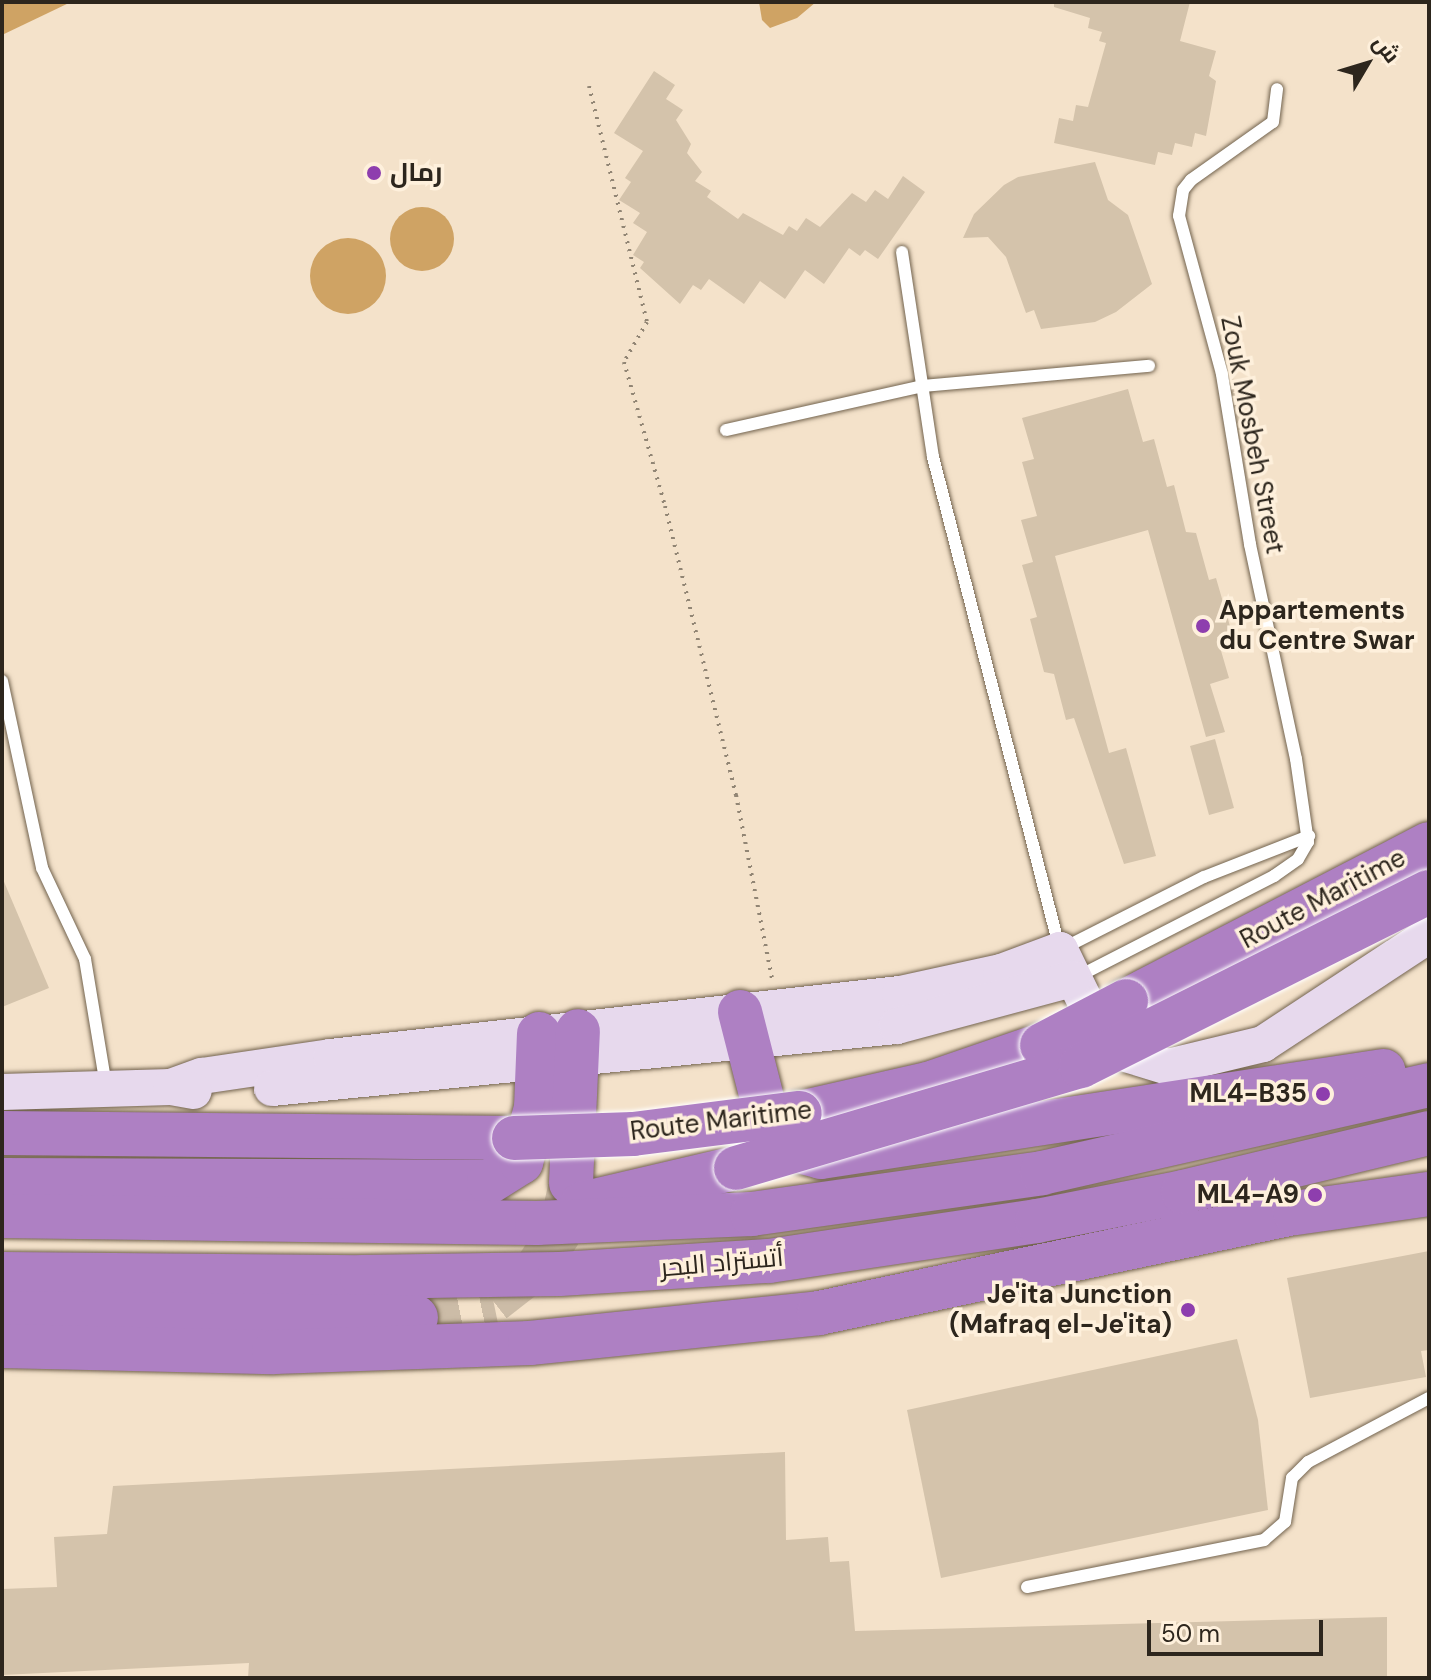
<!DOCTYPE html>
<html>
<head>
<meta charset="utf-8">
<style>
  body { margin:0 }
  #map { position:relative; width:1431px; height:1680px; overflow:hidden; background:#f4e2ca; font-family:"DM Sans",Cairo,sans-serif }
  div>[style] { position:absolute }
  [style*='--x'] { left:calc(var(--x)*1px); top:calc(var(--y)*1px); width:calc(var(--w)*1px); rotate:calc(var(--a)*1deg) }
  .water>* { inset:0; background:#cfa364 }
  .round { border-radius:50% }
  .building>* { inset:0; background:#d4c3ab }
  .highway-tunnel>* { height:44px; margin-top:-22px; transform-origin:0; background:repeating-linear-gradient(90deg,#ccbca7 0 44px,transparent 0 66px) }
  .path>* { height:4px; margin-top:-2px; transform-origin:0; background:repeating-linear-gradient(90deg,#918574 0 2px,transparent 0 8px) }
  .roads { filter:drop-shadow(0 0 2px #72634e) drop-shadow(0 0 2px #72634e) }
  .lane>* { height:12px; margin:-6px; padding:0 6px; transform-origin:6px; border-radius:6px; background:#fff }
  .secondary>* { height:36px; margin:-18px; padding:0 18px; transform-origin:18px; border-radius:18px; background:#e7d9ed }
  .highway>* { height:44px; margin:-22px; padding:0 22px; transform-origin:22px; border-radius:22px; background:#ae80c3 }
  .bridges { filter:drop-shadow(0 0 2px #fff) drop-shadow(0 0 2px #fff) }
  .highway-bridge>* { height:44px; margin:-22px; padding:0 22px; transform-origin:22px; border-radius:22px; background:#ae80c3 }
  .dots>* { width:22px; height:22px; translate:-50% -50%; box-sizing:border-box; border:4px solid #fef0dc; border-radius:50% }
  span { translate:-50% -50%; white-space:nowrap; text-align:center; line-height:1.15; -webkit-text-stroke:7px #fef0dc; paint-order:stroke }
  .poi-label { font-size:26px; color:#2d261d; font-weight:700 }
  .left { translate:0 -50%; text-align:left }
  .right { translate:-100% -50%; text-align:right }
  .street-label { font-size:26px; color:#2d261d }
  .frame { position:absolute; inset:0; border:4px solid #2d261d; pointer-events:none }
  .north { position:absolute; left:1327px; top:24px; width:80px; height:80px; -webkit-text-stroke:6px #fef0dc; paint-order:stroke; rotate:52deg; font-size:22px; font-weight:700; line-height:32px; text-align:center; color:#2d261d }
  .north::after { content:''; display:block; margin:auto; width:28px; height:36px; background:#2d261d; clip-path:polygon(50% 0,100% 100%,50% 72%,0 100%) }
  .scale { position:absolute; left:1147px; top:1620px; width:176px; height:36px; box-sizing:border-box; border:4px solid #2d261d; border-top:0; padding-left:10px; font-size:24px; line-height:28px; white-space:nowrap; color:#2d261d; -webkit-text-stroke:6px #fef0dc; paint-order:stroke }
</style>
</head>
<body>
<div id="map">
  <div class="water">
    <i style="clip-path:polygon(2px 2px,71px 2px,2px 35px)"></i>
    <i style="clip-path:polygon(759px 2px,816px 2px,797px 18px,770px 28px,762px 20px)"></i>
    <i class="round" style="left:390px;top:207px;width:64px;height:64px"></i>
    <i class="round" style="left:310px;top:238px;width:76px;height:76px"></i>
  </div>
  <div class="building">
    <i style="clip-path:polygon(1054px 2px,1190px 2px,1180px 41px,1216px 51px,1209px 76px,1216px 81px,1206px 136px,1195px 133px,1192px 147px,1175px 143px,1172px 155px,1158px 152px,1155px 165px,1054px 143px,1059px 118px,1073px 121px,1076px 105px,1088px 107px,1106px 43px,1099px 41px,1102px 32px,1088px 28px,1090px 18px,1054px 7px)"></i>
    <i style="clip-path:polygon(654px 71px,675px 85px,666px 99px,683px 110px,676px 120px,691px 144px,687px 153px,702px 172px,695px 181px,711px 191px,707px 197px,738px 219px,743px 213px,783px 235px,789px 226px,797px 231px,806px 218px,820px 227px,852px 193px,866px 202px,875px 190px,888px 199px,903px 176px,925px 192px,878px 259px,865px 250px,860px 256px,849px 248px,824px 284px,805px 270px,785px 299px,760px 281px,744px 304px,709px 279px,701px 290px,693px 285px,680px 304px,640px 268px,644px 262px,633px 255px,647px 232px,633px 223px,640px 213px,619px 200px,631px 182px,625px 178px,643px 151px,614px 133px)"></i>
    <i style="clip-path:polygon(1095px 162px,1108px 200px,1128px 215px,1152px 284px,1116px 312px,1095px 322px,1041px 329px,1034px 310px,1026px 313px,1006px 257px,988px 237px,963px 238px,974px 214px,1004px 185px,1018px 177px)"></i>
    <i style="clip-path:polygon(1128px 389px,1143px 442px,1154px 439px,1167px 487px,1174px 485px,1186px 532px,1196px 533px,1209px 580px,1216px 578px,1232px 633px,1217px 637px,1229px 678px,1210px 684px,1225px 732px,1206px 737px,1148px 530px,1055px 556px,1109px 753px,1126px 748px,1156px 856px,1124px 864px,1074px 718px,1066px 720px,1054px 674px,1044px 672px,1030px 619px,1037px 617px,1022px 565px,1033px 562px,1021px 520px,1037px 516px,1022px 462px,1034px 459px,1022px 418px)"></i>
    <i style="clip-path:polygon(1215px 739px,1234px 808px,1209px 815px,1190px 746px)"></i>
    <i style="clip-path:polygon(2px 877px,49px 988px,2px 1007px)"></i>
    <i style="clip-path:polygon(1429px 1251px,1429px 1350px,1421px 1351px,1426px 1377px,1310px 1398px,1287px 1278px)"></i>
    <i style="clip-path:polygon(1237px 1339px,1258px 1420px,1268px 1510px,941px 1578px,907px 1410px)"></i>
    <i style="clip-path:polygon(785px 1452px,786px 1540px,828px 1537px,830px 1562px,849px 1561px,855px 1631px,1387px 1617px,1387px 1678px,248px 1678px,249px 1663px,2px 1675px,2px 1589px,57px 1587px,54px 1537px,107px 1534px,113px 1486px)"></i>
  </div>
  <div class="highway-tunnel">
    <i style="--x:416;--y:1317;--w:79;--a:-11.7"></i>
    <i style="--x:493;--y:1301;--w:57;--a:-37.9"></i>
    <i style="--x:538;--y:1266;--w:40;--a:-57.1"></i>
    <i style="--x:560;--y:1232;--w:45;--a:-77.2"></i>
  </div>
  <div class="path">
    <i style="--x:589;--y:86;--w:243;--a:76.2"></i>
    <i style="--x:647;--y:322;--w:46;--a:119.9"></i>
    <i style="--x:624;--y:362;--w:150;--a:74.1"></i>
    <i style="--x:665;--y:506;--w:298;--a:76.2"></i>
    <i style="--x:736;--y:795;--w:187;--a:78.9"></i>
  </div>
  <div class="roads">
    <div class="lane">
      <i style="--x:902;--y:252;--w:207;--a:81.4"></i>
      <i style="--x:933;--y:457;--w:509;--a:75.55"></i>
      <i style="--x:1060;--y:950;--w:161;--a:-26.9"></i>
      <i style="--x:1204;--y:877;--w:113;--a:-21.3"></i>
      <i style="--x:726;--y:430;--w:202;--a:-12.6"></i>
      <i style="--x:923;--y:386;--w:227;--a:-5.1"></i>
      <i style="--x:2;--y:681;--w:191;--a:77.9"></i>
      <i style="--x:42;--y:868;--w:101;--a:64.7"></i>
      <i style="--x:85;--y:959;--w:129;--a:80.6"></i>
      <i style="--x:1075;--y:978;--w:224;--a:-27.1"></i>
      <i style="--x:1274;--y:876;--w:29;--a:-35"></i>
      <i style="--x:1298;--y:859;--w:20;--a:-60"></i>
      <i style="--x:1308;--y:842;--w:84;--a:-98.2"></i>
      <i style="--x:1296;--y:759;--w:220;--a:-102.1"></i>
      <i style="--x:1250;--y:544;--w:172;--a:-99.4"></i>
      <i style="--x:1222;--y:374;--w:164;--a:-105.2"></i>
      <i style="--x:1179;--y:216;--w:26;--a:-81"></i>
      <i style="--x:1183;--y:190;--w:13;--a:-51"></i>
      <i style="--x:1191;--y:180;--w:100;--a:-35.3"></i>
      <i style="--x:1273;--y:122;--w:33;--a:-83"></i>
      <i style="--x:1027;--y:1587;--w:242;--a:-11.2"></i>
      <i style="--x:1264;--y:1540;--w:28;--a:-41"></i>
      <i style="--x:1285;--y:1522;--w:45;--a:-81"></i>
      <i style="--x:1292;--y:1478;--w:23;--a:-45"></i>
      <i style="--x:1308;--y:1462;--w:137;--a:-27.9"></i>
    </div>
    <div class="secondary">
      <i style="--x:171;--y:1087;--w:33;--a:-20"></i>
      <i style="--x:202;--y:1076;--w:130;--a:-8.4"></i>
      <i style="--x:331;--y:1057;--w:572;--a:-6.32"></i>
      <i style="--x:900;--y:994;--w:103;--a:-12.3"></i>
      <i style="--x:1001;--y:972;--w:63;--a:-20.4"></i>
      <i style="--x:1060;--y:950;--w:85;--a:64"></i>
      <i style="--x:1097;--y:1026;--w:31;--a:53"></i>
      <i style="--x:1116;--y:1051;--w:54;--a:17.1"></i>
      <i style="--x:1168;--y:1067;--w:98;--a:-13.6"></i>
      <i style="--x:1263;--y:1044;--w:199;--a:-33.3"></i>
      <i style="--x:272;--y:1088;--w:628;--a:-5.67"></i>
      <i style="--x:897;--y:1026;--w:182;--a:-15"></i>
      <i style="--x:2;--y:1092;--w:169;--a:-1.7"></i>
      <i style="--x:171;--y:1087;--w:23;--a:10"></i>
    </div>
    <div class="highway">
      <i style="--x:1126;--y:1001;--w:341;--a:-27.4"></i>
      <i style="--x:740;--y:1012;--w:122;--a:75.7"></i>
      <i style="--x:770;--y:1130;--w:19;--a:58"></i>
      <i style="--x:780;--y:1146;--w:42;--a:15"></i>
      <i style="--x:821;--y:1157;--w:569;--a:-8.7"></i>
      <i style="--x:800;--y:1113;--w:131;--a:-12.8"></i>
      <i style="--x:928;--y:1084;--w:120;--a:-18.9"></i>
      <i style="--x:2;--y:1133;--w:512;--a:0.56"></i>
      <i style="--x:2;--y:1180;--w:487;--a:0.2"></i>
      <i style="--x:489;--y:1182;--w:38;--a:-32"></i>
      <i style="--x:521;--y:1162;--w:56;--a:-74.5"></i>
      <i style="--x:536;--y:1108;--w:74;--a:-87.7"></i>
      <i style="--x:571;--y:1183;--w:152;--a:-87.4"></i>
      <i style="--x:582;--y:1204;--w:158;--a:-13.2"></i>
      <i style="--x:2;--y:1216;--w:535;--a:0.75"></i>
      <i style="--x:537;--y:1223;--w:215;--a:-2.4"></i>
      <i style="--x:752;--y:1214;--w:293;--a:-8"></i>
      <i style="--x:1042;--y:1173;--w:397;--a:-12.8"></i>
      <i style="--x:2;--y:1274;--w:360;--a:0.5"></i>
      <i style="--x:362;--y:1277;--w:198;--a:-0.9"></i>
      <i style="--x:560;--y:1274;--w:209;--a:-3.6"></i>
      <i style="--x:769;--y:1261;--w:271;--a:-8.5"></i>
      <i style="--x:1037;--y:1221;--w:149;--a:-11.2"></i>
      <i style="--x:1183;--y:1192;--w:253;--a:-13.5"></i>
      <i style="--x:2;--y:1313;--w:414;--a:0.6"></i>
      <i style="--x:2;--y:1346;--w:272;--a:1.3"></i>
      <i style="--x:274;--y:1352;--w:256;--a:-2"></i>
      <i style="--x:530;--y:1343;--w:291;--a:-5.9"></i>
      <i style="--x:819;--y:1313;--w:486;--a:-11.9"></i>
      <i style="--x:1295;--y:1213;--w:135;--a:-8.1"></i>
    </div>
  </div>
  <div class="bridges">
    <div class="highway-bridge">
      <i style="--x:1042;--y:1045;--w:95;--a:-27.6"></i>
      <i style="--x:514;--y:1138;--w:119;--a:-1.9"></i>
      <i style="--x:633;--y:1134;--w:168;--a:-7.2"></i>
      <i style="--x:736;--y:1168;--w:360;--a:-16.5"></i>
      <i style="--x:1081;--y:1066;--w:389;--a:-26.6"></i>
    </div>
  </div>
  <div class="dots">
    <i style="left:374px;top:173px;background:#8e3eae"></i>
    <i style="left:1203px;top:626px;background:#8e3eae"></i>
    <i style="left:1323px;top:1094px;background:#8e3eae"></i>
    <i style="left:1315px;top:1195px;background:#8e3eae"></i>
    <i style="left:1188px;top:1310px;background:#8e3eae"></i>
  </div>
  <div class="poi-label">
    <span class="left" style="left:390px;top:173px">رمال</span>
    <span class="left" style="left:1219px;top:626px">Appartements<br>du Centre Swar</span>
    <span class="right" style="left:1307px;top:1094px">ML4-B35</span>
    <span class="right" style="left:1299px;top:1195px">ML4-A9</span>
    <span class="right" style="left:1172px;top:1310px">Je'ita Junction<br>(Mafraq el-Je'ita)</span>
  </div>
  <div class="street-label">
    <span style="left:1252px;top:435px;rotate:79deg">Zouk Mosbeh Street</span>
    <span style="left:1323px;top:899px;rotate:-28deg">Route Maritime</span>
    <span style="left:721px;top:1121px;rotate:-7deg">Route Maritime</span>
    <span style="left:722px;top:1263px;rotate:-5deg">أتستراد البحر</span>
  </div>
  <div class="frame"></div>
  <div class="north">ش</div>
  <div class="scale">50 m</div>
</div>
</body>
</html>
